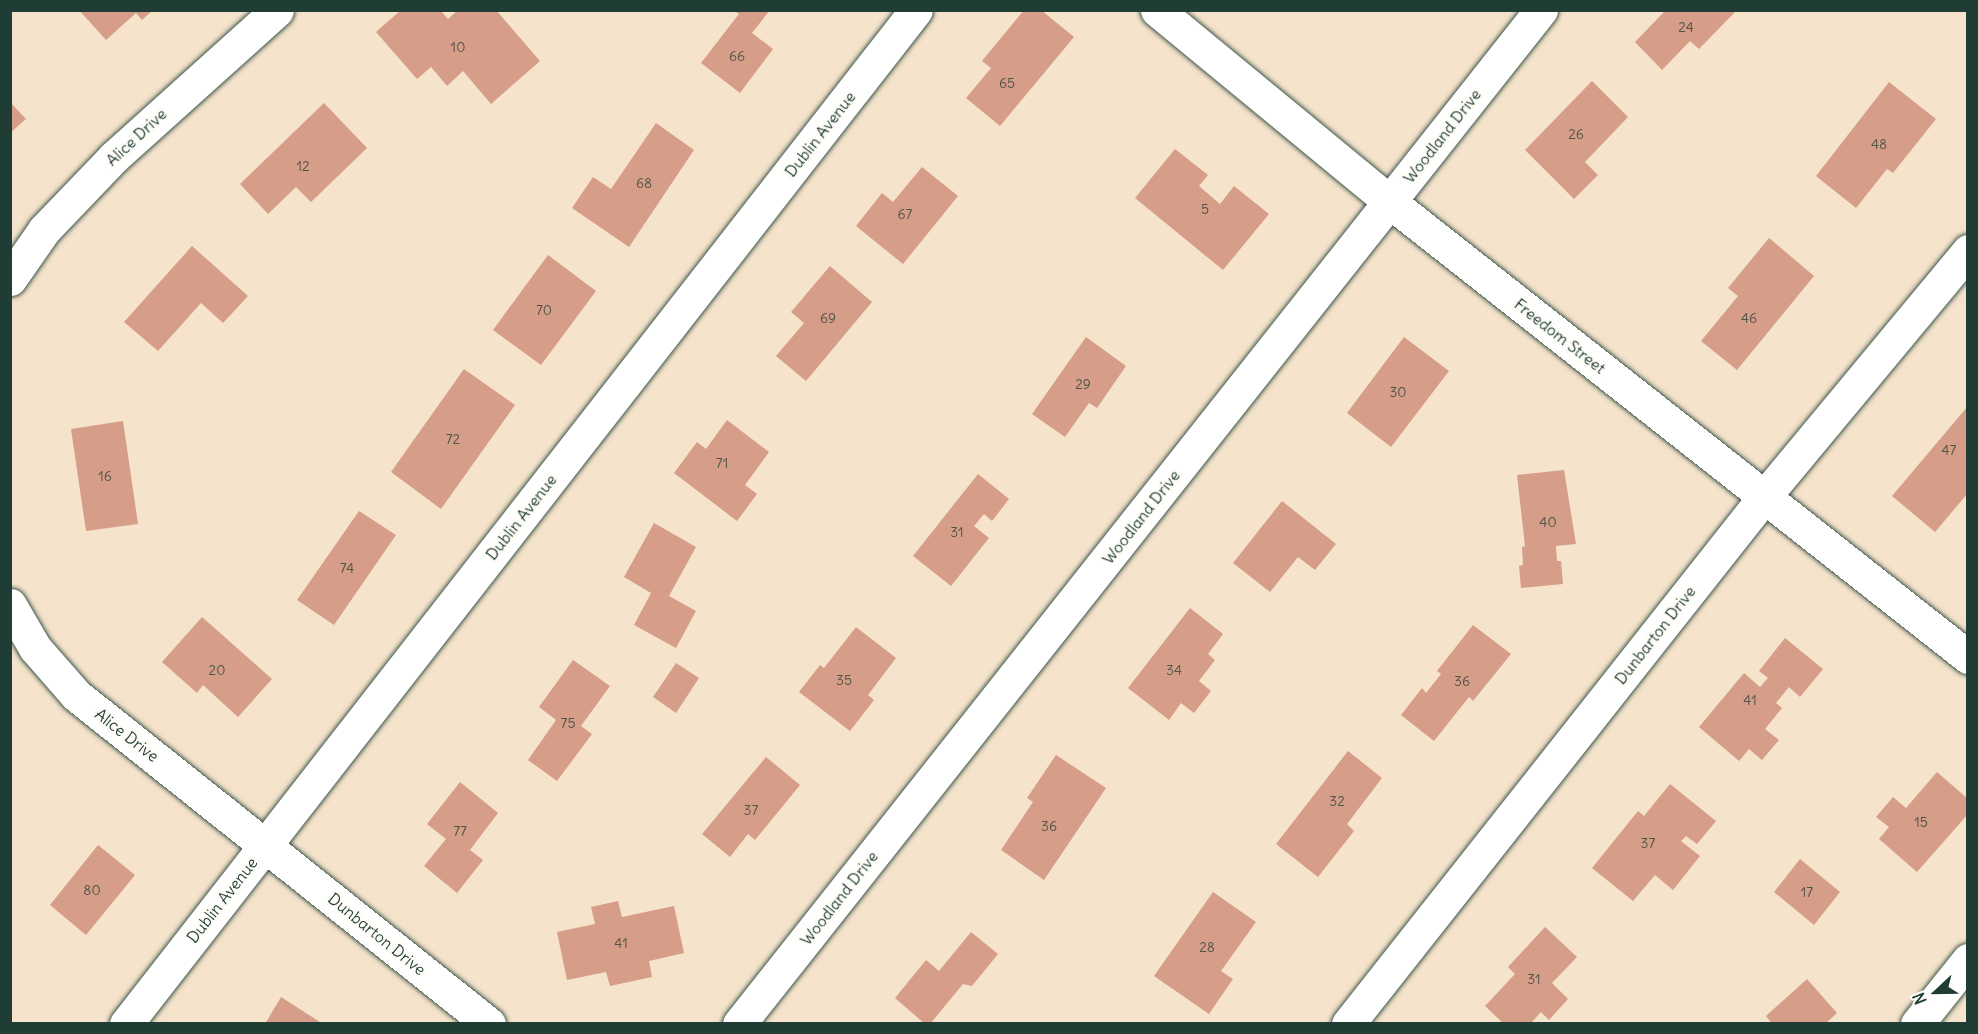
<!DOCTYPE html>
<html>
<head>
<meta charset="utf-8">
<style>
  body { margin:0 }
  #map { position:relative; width:1978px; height:1034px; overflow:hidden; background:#f5e3cb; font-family:Delius,sans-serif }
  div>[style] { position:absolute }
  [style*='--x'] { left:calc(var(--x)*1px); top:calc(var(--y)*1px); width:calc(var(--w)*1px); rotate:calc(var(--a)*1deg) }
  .building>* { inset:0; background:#d69d88 }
  .roads { filter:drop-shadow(0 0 2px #3f564b) drop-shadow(0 0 2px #3f564b) }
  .minor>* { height:33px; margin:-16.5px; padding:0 16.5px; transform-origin:16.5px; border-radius:16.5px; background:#fff }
  .tertiary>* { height:33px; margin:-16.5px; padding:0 16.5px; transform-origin:16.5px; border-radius:16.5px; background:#fff }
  span { translate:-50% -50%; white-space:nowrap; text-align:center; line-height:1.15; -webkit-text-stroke:6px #fdfcf7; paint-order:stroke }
  .number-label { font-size:14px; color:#4d5549 }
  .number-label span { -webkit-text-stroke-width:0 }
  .street-label { font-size:16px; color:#1f3d34 }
  .frame { position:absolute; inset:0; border:12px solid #1f3d34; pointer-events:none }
  .north { position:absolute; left:1906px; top:962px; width:60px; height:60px; -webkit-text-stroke:4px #fdfcf7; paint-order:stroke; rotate:248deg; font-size:16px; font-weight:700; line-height:24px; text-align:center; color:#1f3d34 }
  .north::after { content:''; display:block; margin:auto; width:21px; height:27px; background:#1f3d34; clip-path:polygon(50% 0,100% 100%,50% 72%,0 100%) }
</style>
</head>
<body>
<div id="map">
  <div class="building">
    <i style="clip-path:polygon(79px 10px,153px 10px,142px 20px,136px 13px,106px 40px)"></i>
    <i style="clip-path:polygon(401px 10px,440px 10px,448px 19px,458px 10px,496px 10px,540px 61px,491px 104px,463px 71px,447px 86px,431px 67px,417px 79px,376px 32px)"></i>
    <i style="clip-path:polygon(734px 10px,770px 10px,752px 33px,773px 49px,740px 93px,701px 63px,739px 14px)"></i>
    <i style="clip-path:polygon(1024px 10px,1041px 10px,1074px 37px,1000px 126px,966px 98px,991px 68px,982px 61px)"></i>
    <i style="clip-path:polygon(1662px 10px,1737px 10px,1699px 49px,1690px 41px,1662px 70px,1635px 42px,1664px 12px)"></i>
    <i style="clip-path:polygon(1592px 81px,1628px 117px,1585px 162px,1598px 175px,1574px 199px,1525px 150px)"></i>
    <i style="clip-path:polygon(1889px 82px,1936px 119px,1893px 173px,1887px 169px,1856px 208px,1816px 176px)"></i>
    <i style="clip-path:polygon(10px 102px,26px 119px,10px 133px)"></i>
    <i style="clip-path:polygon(324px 103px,367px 148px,311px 202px,296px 187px,268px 214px,240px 184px)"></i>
    <i style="clip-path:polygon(656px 123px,694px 150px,629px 247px,572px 208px,593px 177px,611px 189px)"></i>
    <i style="clip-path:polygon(1175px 149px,1208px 175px,1199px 186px,1220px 204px,1234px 186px,1269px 214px,1223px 270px,1135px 198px)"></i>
    <i style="clip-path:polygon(922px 167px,958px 196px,903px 264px,856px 226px,882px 193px,893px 202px)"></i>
    <i style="clip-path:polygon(1769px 238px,1814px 276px,1737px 370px,1701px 341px,1738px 296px,1728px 288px)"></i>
    <i style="clip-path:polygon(192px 246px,248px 296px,223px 323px,201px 303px,158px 351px,124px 322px)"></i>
    <i style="clip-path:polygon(548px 255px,596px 291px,541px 365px,493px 330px)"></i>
    <i style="clip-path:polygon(830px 266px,872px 302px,806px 381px,776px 356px,804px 323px,791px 312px)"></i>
    <i style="clip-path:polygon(1086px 337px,1126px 366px,1097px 408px,1089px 403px,1065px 437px,1032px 414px)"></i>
    <i style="clip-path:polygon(1404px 337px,1449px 371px,1391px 447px,1347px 413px)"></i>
    <i style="clip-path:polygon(464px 369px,515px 405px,441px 509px,391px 472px)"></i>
    <i style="clip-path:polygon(1968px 406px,1968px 493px,1935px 532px,1892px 496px)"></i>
    <i style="clip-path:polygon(727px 420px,769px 452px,745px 485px,757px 494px,737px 521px,674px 473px,697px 442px,706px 449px)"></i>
    <i style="clip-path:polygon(123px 421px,138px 524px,86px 531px,71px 429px)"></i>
    <i style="clip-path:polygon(1564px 470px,1576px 544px,1556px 546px,1557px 561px,1561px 561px,1563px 584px,1521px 588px,1519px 566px,1523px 565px,1522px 547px,1525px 546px,1517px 475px)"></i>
    <i style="clip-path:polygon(978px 474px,1009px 499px,992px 521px,984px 514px,974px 526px,989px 538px,951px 586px,913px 556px)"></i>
    <i style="clip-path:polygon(1282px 501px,1336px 544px,1315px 570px,1298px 557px,1270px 592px,1233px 563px)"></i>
    <i style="clip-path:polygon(359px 511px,396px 535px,334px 625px,297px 600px)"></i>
    <i style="clip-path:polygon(654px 523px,696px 547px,669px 596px,696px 611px,676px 648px,634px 625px,651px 593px,624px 577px)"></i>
    <i style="clip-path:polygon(1190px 608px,1223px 634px,1208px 654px,1215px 660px,1199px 681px,1211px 691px,1194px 713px,1181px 703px,1169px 720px,1128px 688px)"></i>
    <i style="clip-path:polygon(202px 617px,272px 679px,238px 717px,203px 685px,197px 693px,162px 662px)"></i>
    <i style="clip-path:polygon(1473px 625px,1511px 654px,1473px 701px,1469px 697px,1434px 741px,1401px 715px,1422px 688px,1426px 693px,1441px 674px,1437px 671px)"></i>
    <i style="clip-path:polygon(856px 627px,896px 658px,868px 695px,874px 700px,850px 731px,799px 692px,820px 665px,824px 668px)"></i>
    <i style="clip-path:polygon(1785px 638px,1823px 669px,1800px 697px,1789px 687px,1776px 703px,1782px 708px,1765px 729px,1779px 740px,1762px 760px,1749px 749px,1739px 761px,1699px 727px,1744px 673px,1760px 687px,1768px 678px,1759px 671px)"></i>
    <i style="clip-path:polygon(573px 660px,610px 686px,581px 726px,592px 734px,557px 781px,528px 760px,556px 720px,539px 707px)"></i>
    <i style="clip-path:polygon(676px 663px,699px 678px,676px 713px,653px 697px)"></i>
    <i style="clip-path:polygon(1348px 751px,1382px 778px,1347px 824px,1354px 831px,1318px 877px,1276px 844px)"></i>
    <i style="clip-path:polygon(1056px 755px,1106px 788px,1044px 880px,1001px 850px,1033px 802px,1027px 798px)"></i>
    <i style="clip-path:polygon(766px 757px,800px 785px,755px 840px,748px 834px,730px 857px,702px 834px)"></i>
    <i style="clip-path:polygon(1937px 772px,1968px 799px,1968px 814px,1917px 872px,1879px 839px,1889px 827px,1876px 817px,1893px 797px,1906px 808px)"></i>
    <i style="clip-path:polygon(460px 782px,498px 813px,470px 850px,483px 860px,457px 893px,424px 866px,446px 839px,427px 824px)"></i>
    <i style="clip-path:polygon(1670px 784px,1716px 821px,1697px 844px,1686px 836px,1681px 841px,1700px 856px,1673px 890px,1655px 875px,1633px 901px,1592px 868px,1638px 811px,1644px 816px)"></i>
    <i style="clip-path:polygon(98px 845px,135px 875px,86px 935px,50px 905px)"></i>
    <i style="clip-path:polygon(1800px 859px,1840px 892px,1814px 925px,1774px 892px)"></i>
    <i style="clip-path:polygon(1213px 892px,1256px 922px,1221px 971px,1233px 979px,1209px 1014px,1154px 976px)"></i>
    <i style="clip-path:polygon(618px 901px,622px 917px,674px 906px,684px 953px,649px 961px,652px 977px,610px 986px,606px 972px,567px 980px,557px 932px,595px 924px,591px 907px)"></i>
    <i style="clip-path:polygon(1545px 927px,1577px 957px,1552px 983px,1568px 999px,1549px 1020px,1541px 1012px,1530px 1024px,1504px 1024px,1485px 1006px,1515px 974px,1508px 967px)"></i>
    <i style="clip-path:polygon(971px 932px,998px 954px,972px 986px,963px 984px,930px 1024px,925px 1024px,895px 998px,926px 960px,939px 971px)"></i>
    <i style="clip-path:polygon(1807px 979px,1837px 1013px,1825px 1024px,1772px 1024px,1766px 1016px)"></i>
    <i style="clip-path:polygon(281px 997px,323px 1024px,265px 1024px)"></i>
  </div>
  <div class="roads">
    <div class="minor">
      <i style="--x:1157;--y:10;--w:302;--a:39.5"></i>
      <i style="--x:1390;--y:202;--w:736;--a:38.21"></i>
      <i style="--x:10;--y:279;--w:60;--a:-55.2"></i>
      <i style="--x:44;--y:230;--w:101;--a:-46.2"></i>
      <i style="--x:114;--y:157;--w:219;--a:-42"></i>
      <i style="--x:10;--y:605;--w:50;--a:59.8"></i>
      <i style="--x:35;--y:648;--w:62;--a:48.9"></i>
      <i style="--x:76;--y:695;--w:528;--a:38.54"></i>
      <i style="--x:739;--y:1024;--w:1293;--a:-51.66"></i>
      <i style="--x:1348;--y:1024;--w:671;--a:-51.71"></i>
      <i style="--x:1764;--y:497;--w:320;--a:-50.3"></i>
      <i style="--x:1917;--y:1024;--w:82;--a:-51.4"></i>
    </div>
    <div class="tertiary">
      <i style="--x:126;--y:1024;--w:1285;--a:-52.08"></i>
    </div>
  </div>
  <div class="number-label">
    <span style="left:1686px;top:27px">24</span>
    <span style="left:458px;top:47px">10</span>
    <span style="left:737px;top:56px">66</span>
    <span style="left:1007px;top:83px">65</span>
    <span style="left:1576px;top:134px">26</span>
    <span style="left:1879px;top:144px">48</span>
    <span style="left:303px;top:166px">12</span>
    <span style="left:644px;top:183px">68</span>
    <span style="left:1205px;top:209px">5</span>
    <span style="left:905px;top:214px">67</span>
    <span style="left:544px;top:310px">70</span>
    <span style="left:828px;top:318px">69</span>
    <span style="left:1749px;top:318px">46</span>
    <span style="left:1083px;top:384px">29</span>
    <span style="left:1398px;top:392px">30</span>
    <span style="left:453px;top:439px">72</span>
    <span style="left:1949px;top:450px">47</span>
    <span style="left:722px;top:463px">71</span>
    <span style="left:105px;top:476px">16</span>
    <span style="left:1548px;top:522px">40</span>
    <span style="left:957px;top:532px">31</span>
    <span style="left:347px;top:568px">74</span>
    <span style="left:217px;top:670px">20</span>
    <span style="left:1174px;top:670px">34</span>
    <span style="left:844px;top:680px">35</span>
    <span style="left:1462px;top:681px">36</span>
    <span style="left:1750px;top:700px">41</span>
    <span style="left:568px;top:723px">75</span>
    <span style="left:1337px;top:801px">32</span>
    <span style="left:751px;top:810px">37</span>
    <span style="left:1921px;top:822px">15</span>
    <span style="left:1049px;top:826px">36</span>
    <span style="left:460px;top:831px">77</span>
    <span style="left:1648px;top:843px">37</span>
    <span style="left:92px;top:890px">80</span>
    <span style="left:1807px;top:892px">17</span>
    <span style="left:621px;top:943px">41</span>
    <span style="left:1207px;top:947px">28</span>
    <span style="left:1534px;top:979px">31</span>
  </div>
  <div class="street-label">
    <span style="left:820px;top:134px;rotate:-52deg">Dublin Avenue</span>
    <span style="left:1442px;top:136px;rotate:-52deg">Woodland Drive</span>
    <span style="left:136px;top:137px;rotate:-43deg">Alice Drive</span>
    <span style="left:1560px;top:336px;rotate:38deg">Freedom Street</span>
    <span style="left:521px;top:517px;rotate:-52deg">Dublin Avenue</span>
    <span style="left:1141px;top:517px;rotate:-52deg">Woodland Drive</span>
    <span style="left:1655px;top:635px;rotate:-52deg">Dunbarton Drive</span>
    <span style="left:127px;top:735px;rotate:38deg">Alice Drive</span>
    <span style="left:839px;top:898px;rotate:-52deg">Woodland Drive</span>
    <span style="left:222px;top:900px;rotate:-52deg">Dublin Avenue</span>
    <span style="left:377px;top:934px;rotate:39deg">Dunbarton Drive</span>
  </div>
  <div class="frame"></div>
  <div class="north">N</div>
</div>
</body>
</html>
